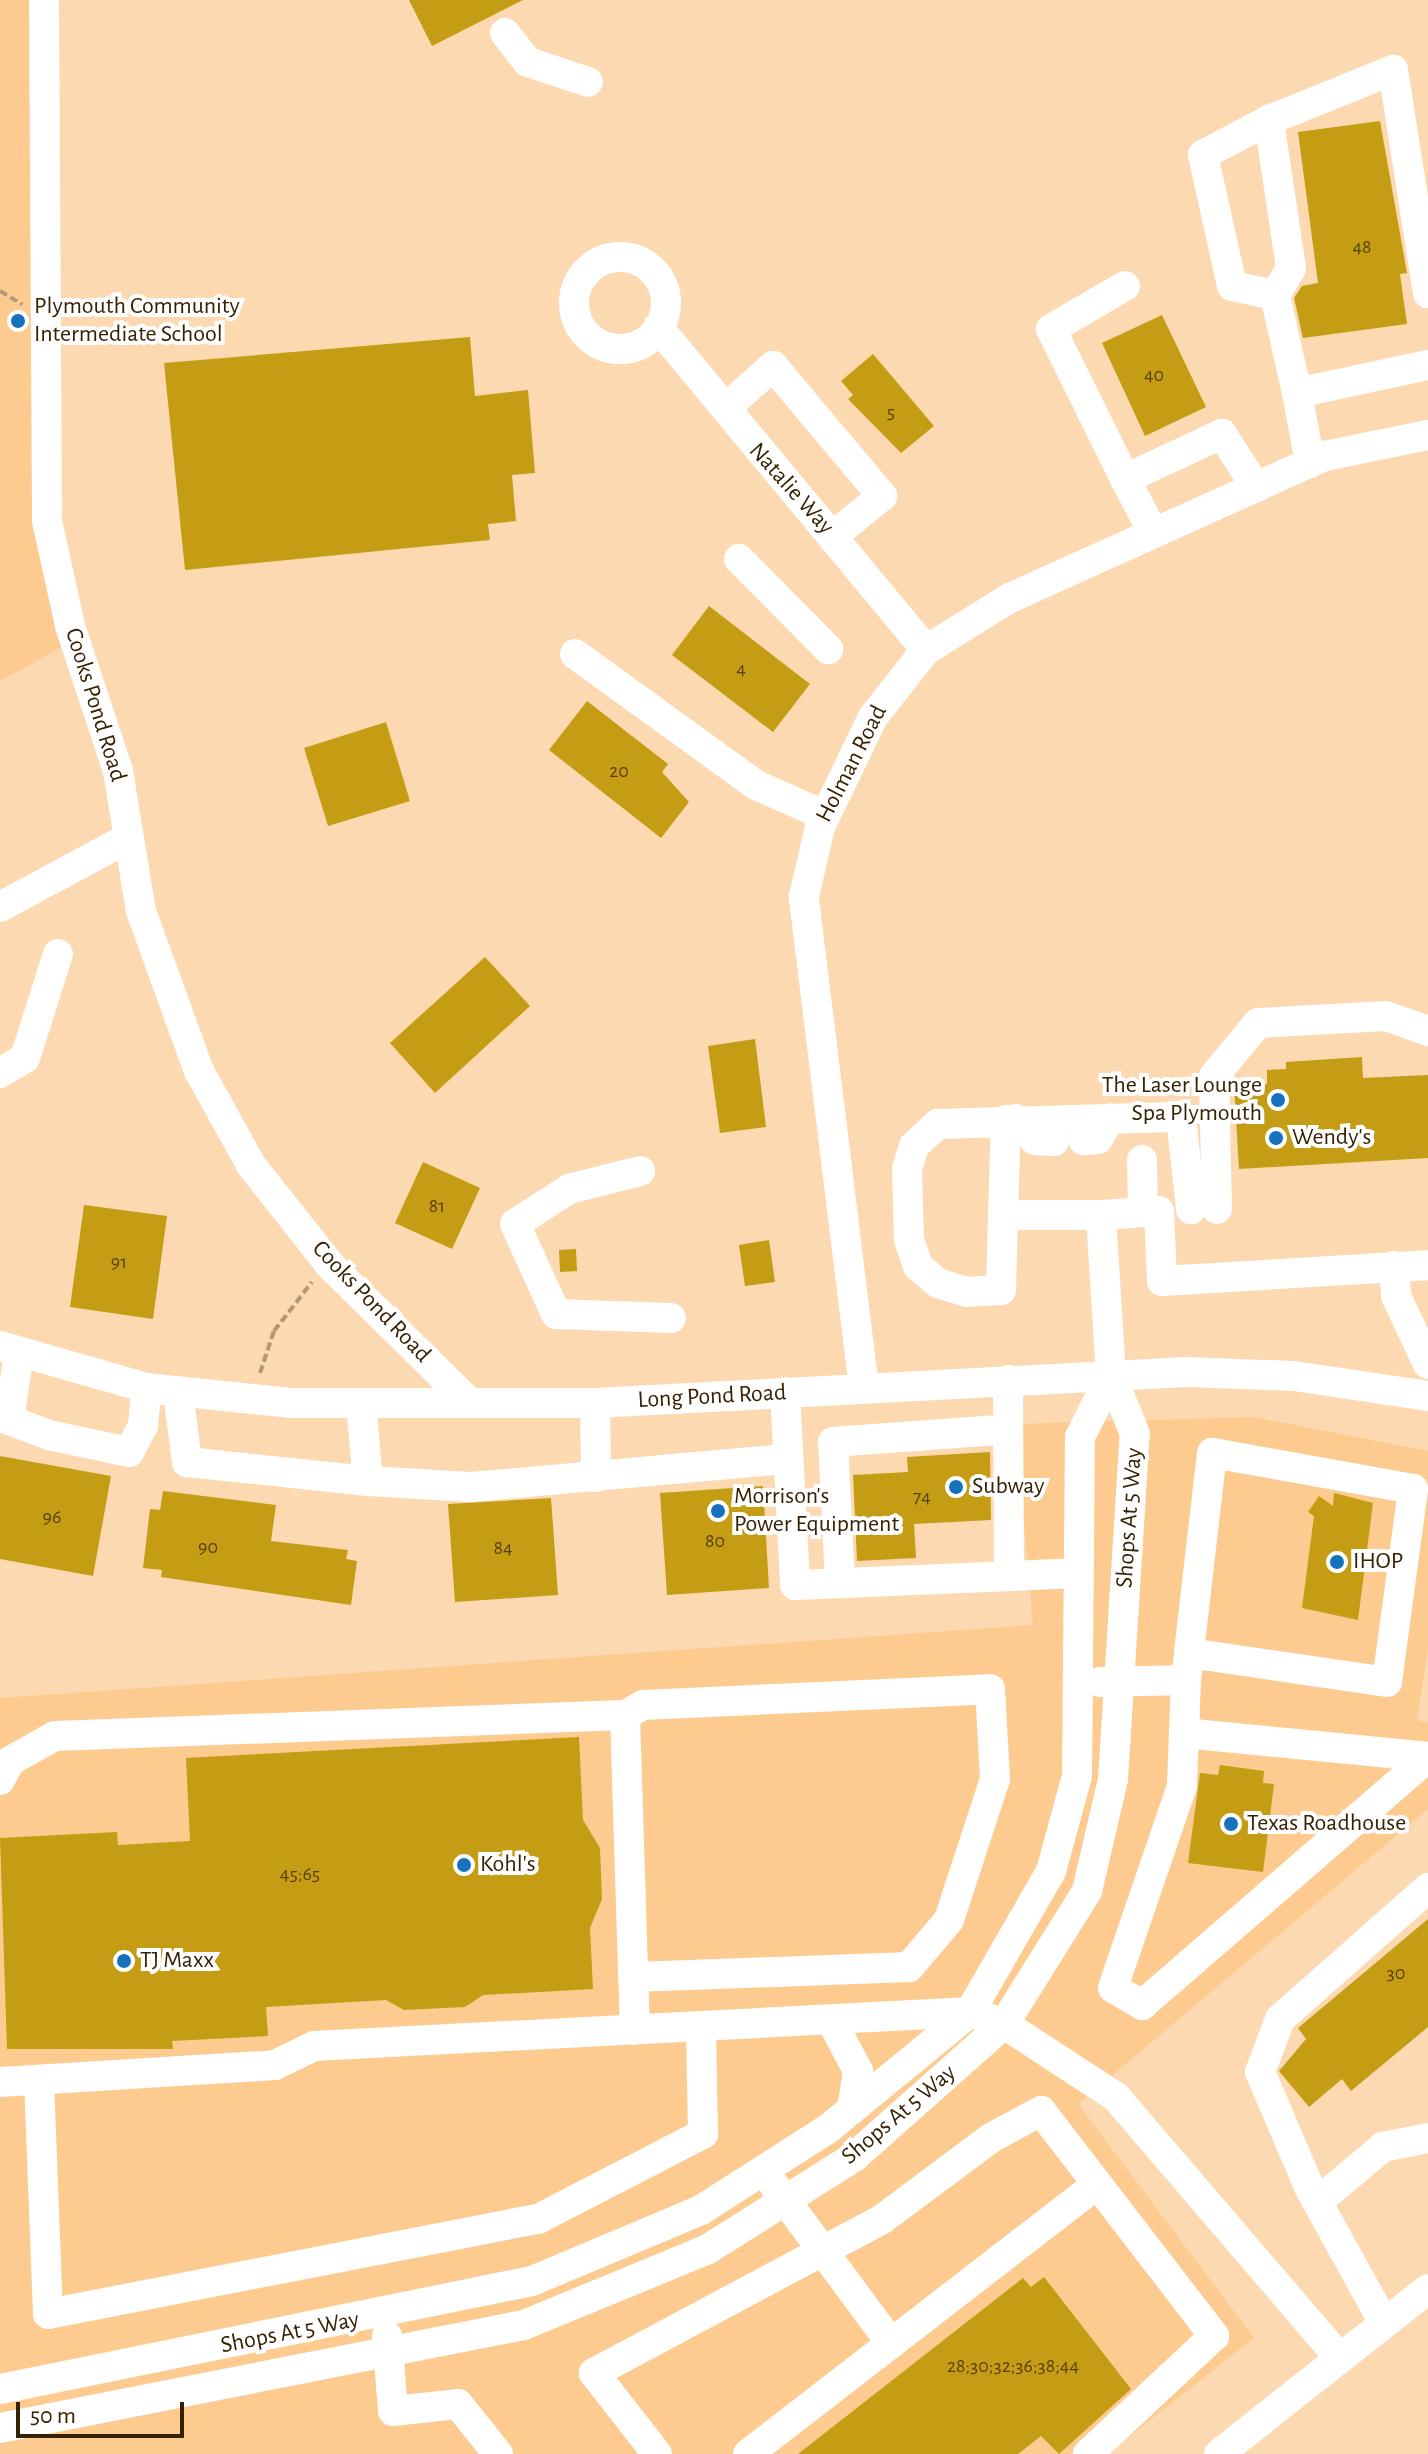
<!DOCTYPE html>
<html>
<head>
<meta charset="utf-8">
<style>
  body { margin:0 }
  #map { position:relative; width:1428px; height:2454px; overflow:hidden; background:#fcd9b1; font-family:"Alegreya Sans",sans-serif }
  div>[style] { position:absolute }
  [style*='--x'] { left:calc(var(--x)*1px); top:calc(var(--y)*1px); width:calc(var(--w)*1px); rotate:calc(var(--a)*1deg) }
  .built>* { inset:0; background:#fdca8f }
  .building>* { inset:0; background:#c59d14 }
  .path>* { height:4px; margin-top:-2px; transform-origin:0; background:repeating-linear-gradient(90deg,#b59773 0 8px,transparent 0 12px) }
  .minor>* { height:30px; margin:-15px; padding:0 15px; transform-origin:15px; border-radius:15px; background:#fff }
  .minor>.ring { margin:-15px; padding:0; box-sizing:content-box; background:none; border:30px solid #fff; border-radius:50% }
  .dots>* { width:22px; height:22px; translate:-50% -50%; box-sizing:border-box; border:4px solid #fff; border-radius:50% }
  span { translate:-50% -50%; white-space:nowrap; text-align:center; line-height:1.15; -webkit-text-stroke:8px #fff; paint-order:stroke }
  .number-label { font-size:20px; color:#5a4007 }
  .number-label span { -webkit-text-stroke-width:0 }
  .poi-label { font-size:24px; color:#372103 }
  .left { translate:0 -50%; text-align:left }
  .right { translate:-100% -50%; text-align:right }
  .street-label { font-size:24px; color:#372103 }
  .scale { position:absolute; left:16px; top:2402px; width:168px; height:36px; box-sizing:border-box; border:4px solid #372103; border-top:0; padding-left:10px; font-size:24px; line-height:28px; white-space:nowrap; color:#372103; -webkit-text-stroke:6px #fff; paint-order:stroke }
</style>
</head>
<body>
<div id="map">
  <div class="built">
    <i style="clip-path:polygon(0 0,38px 0,37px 261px,69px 643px,0 681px)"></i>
    <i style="clip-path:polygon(1254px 1417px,1428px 1451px,1428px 1649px,1417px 1720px,1428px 1723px,1428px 1809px,1078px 2104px,1254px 2338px,1107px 2454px,0 2454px,0 1698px,1033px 1625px,1015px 1424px)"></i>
  </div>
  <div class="building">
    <i style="clip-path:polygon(409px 0,523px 0,432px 46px)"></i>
    <i style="clip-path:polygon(1380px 121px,1407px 273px,1400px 274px,1407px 324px,1303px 338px,1294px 298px,1302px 286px,1318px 283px,1298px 132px)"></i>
    <i style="clip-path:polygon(1162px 315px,1206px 407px,1145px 436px,1102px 343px)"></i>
    <i style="clip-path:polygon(470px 337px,475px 396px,528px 390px,535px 473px,512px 475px,516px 521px,488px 524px,490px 540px,185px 570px,164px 363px)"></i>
    <i style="clip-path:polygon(873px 354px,934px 426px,901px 453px,848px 399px,853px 395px,841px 381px)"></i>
    <i style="clip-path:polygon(709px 606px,810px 684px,773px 732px,672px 655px)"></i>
    <i style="clip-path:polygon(587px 701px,668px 764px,662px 772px,689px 802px,661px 838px,549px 750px)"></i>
    <i style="clip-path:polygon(386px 722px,410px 801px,328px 826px,304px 748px)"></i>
    <i style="clip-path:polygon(485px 957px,530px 1006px,435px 1093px,390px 1043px)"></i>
    <i style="clip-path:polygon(755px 1039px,766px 1127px,720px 1133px,708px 1046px)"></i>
    <i style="clip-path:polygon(1362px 1057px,1363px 1078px,1428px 1075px,1428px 1158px,1239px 1169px,1234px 1086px,1267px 1084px,1267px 1070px,1286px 1069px,1286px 1062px)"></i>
    <i style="clip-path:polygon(423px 1162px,480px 1188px,452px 1249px,395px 1223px)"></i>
    <i style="clip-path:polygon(84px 1205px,167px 1216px,153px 1319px,70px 1307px)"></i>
    <i style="clip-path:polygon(769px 1240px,775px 1282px,745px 1286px,739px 1245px)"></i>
    <i style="clip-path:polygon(576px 1249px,577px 1271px,560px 1272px,559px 1250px)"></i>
    <i style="clip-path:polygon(990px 1452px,991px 1520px,914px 1524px,916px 1558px,857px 1561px,853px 1475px,908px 1472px,907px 1457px)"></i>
    <i style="clip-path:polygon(0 1456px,111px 1476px,93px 1576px,0 1559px)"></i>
    <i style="clip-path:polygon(763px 1486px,769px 1588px,667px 1595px,660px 1493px)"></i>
    <i style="clip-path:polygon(163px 1491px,276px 1505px,271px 1541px,348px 1550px,346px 1559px,357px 1561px,351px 1605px,161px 1577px,162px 1570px,143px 1568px,150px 1509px,160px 1510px)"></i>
    <i style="clip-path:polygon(1334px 1493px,1373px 1503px,1358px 1620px,1302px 1608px,1314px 1516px,1308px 1512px,1319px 1496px,1333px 1506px)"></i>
    <i style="clip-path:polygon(551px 1498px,558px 1595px,455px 1602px,448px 1504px)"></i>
    <i style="clip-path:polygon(579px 1737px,583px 1820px,600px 1848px,602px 1899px,590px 1928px,593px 1989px,483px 1995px,465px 2007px,404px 2010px,386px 2000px,266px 2007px,268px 2036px,172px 2041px,173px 2049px,7px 2049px,0 1838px,117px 1832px,118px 1845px,190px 1841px,186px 1758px)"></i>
    <i style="clip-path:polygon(1220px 1765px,1264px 1771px,1263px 1783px,1274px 1784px,1263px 1872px,1188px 1863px,1200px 1773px,1218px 1775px)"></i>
    <i style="clip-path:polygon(1428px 1919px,1428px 2027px,1351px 2091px,1342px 2079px,1309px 2107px,1279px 2071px,1306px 2039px,1298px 2028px)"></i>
    <i style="clip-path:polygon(1044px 2277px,1131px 2389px,1059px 2454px,1041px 2436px,1018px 2454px,798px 2454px,1023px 2278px,1031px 2287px)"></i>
  </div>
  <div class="path">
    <i style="--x:0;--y:291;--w:26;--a:31"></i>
    <i style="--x:260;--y:1373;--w:44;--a:-71.6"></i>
    <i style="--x:274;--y:1331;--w:62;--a:-52.2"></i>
  </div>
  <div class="minor">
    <i style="--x:44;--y:0;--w:521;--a:89.67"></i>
    <i style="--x:47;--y:521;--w:107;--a:77.6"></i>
    <i style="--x:70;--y:626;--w:153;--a:71.7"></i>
    <i style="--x:118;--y:771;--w:142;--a:80.7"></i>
    <i style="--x:141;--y:911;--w:170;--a:70.1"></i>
    <i style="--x:199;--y:1071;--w:107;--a:61"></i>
    <i style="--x:251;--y:1165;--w:127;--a:51.7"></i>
    <i style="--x:330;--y:1265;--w:191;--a:44.6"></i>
    <i style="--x:505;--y:33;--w:37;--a:52"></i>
    <i style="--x:528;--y:62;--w:63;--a:18.4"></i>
    <i style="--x:1269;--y:120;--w:75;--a:152.1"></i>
    <i style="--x:1203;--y:155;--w:134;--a:77.5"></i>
    <i style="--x:1232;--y:286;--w:44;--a:11.8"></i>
    <i class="ring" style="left:574px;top:257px;width:62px;height:62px"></i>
    <i style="--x:1125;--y:286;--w:86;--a:149.8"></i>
    <i style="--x:1051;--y:329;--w:167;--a:63.7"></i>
    <i style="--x:658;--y:327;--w:420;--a:50.3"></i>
    <i style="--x:1297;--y:393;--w:100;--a:-102.7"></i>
    <i style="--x:1275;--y:295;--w:31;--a:-59"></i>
    <i style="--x:1291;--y:268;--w:150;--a:-98.5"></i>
    <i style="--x:1269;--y:120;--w:134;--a:-22"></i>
    <i style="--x:1393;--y:70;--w:226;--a:81.1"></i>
    <i style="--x:727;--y:407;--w:62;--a:-41.7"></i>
    <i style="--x:773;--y:366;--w:170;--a:50"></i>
    <i style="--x:882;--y:496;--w:63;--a:140.8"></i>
    <i style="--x:1310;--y:463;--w:71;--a:-100.5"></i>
    <i style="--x:1297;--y:393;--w:134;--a:-12.1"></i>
    <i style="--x:1153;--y:532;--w:60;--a:-117.8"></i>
    <i style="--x:1125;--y:479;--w:107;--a:-24.9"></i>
    <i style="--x:1222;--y:434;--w:63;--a:57.3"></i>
    <i style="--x:739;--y:559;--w:127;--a:45.3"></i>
    <i style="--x:575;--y:654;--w:223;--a:35.9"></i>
    <i style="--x:756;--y:785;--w:74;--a:23.8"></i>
    <i style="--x:0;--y:907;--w:145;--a:-28.3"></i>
    <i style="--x:0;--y:1073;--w:29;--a:-31"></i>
    <i style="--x:25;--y:1058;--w:109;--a:-72.4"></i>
    <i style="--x:1016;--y:1119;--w:28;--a:48"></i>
    <i style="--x:1035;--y:1140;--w:19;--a:3"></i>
    <i style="--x:1083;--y:1140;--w:15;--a:-4"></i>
    <i style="--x:1098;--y:1139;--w:24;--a:-60"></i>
    <i style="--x:1142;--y:1160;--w:52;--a:88.9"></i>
    <i style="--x:640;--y:1171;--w:73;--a:165.8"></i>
    <i style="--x:569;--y:1189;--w:64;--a:147.1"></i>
    <i style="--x:515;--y:1224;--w:99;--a:65.5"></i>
    <i style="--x:556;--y:1314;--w:115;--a:2"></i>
    <i style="--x:1217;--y:1209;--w:133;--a:-91.3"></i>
    <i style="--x:1214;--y:1076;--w:69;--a:-50.3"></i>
    <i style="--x:1258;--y:1023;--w:128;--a:-3.1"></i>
    <i style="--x:1386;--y:1016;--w:45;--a:19.7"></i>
    <i style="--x:1003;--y:1215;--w:95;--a:-88.2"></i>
    <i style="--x:1101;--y:1215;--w:98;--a:180"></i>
    <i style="--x:1003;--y:1215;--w:75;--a:91.5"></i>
    <i style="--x:1001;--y:1290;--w:34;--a:177"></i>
    <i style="--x:967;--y:1292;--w:30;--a:-163"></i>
    <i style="--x:938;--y:1283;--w:26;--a:-140"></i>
    <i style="--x:918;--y:1266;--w:28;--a:-109"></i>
    <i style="--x:909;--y:1240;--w:71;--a:-91.6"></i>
    <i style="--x:907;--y:1169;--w:24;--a:-73"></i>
    <i style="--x:914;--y:1146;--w:33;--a:-43"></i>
    <i style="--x:938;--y:1124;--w:243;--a:-1.7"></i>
    <i style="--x:1181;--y:1117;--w:93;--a:83.8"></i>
    <i style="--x:1394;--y:1266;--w:30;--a:86"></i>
    <i style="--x:1396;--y:1296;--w:75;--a:64.8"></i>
    <i style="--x:0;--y:1346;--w:152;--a:16"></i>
    <i style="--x:146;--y:1388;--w:145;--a:5.9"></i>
    <i style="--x:290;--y:1403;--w:305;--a:0"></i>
    <i style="--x:595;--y:1403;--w:592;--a:-3"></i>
    <i style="--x:1186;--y:1372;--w:108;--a:2.1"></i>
    <i style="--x:1294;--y:1376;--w:135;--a:8.5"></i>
    <i style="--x:19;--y:1353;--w:68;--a:98.5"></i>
    <i style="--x:9;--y:1420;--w:43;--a:20.6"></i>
    <i style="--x:49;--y:1435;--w:82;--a:12"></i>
    <i style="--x:129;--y:1452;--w:30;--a:-62"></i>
    <i style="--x:143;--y:1426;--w:38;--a:-85"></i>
    <i style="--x:1008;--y:1380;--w:196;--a:89.7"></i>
    <i style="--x:864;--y:1388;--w:496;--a:-97"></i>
    <i style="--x:804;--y:896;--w:71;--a:-76.9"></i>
    <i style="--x:820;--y:827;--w:122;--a:-64.3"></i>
    <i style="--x:873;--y:717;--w:85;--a:-51.7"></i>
    <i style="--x:926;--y:650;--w:99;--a:-31.8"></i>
    <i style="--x:1010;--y:598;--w:346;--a:-24.3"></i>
    <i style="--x:1325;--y:456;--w:105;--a:-11.5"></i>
    <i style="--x:178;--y:1392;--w:71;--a:82.7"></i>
    <i style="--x:187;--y:1462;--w:182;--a:6"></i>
    <i style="--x:785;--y:1392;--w:193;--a:87"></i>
    <i style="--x:795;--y:1585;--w:284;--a:-2.4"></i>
    <i style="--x:595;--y:1403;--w:74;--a:89.2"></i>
    <i style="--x:361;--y:1404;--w:77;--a:84.8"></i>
    <i style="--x:368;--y:1481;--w:103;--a:3.3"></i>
    <i style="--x:471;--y:1487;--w:314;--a:-5.1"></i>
    <i style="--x:840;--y:1583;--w:141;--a:-92.8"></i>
    <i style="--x:833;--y:1442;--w:175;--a:-4.2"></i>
    <i style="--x:1189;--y:1653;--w:200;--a:8.3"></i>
    <i style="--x:1387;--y:1682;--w:195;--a:-82.3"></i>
    <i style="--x:1413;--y:1489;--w:204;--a:-169.8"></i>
    <i style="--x:1212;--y:1453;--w:201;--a:96.6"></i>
    <i style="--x:1189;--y:1653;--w:27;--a:96"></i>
    <i style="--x:1186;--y:1680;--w:106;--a:92.2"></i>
    <i style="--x:1182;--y:1786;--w:213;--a:108.9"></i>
    <i style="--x:1113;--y:1988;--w:34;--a:30"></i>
    <i style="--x:1142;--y:2005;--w:379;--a:-40.9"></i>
    <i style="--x:1100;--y:1682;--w:86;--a:-1.3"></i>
    <i style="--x:625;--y:1715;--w:21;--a:-29"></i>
    <i style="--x:643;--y:1705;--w:347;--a:-2.6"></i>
    <i style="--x:990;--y:1689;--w:90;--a:86.8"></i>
    <i style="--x:995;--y:1779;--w:148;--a:108.1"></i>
    <i style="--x:949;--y:1920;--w:62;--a:130.4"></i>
    <i style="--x:909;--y:1967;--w:276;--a:177.9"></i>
    <i style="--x:1184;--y:1733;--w:245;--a:5.6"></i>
    <i style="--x:0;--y:1780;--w:21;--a:-62"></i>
    <i style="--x:10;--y:1761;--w:51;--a:-29.1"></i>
    <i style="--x:55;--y:1736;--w:570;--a:-2.11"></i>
    <i style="--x:625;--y:1715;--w:315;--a:88.2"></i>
    <i style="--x:831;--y:2020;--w:58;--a:62.1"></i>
    <i style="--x:858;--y:2071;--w:38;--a:99"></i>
    <i style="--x:39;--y:2080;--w:234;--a:87.8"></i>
    <i style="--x:48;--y:2314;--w:499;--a:-11"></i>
    <i style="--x:538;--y:2219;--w:186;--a:-27.3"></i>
    <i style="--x:703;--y:2134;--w:108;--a:-91.1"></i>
    <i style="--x:0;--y:2082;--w:276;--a:-3.5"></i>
    <i style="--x:275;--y:2065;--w:43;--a:-26"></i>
    <i style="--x:314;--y:2046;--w:657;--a:-2.97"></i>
    <i style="--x:970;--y:2012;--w:36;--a:19"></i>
    <i style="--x:1004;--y:2024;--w:134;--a:33.1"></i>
    <i style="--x:1116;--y:2097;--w:344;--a:49.4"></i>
    <i style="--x:774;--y:2185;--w:197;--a:53.5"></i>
    <i style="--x:1317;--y:2202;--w:86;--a:-39.8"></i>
    <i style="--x:1383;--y:2147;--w:46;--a:-11.3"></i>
    <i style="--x:1384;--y:2323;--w:153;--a:-118.9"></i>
    <i style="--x:1310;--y:2189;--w:127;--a:-113.1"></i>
    <i style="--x:1260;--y:2072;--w:57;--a:-69.3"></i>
    <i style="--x:1280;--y:2019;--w:198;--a:-41.5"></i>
    <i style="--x:387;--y:2336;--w:75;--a:85.4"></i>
    <i style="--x:393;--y:2411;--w:65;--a:-6.1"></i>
    <i style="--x:458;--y:2404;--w:64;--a:51.3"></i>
    <i style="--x:0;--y:2389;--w:543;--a:-11.48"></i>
    <i style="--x:532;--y:2281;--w:183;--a:-22.8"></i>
    <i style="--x:701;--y:2210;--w:152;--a:-32.6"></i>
    <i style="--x:829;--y:2128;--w:183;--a:-39.4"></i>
    <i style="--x:970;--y:2012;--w:163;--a:-60.1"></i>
    <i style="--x:1051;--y:1871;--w:98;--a:-74.7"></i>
    <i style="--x:1077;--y:1776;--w:339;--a:-89.5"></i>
    <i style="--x:1080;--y:1437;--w:69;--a:-63.4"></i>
    <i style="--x:0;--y:2428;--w:534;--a:-11.12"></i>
    <i style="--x:524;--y:2325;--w:199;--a:-22.4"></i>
    <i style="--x:708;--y:2249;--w:173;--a:-32.2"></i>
    <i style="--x:854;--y:2157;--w:200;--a:-41.6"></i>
    <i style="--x:1004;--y:2024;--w:157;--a:-58"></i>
    <i style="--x:1087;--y:1891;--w:115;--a:-76.9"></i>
    <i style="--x:1113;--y:1779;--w:346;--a:-86.4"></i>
    <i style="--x:1135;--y:1434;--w:64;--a:-112.1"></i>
    <i style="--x:1111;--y:1375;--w:160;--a:-93.6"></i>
    <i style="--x:1101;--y:1215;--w:58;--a:-3.9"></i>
    <i style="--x:1159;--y:1211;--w:70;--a:87.5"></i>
    <i style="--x:1162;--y:1281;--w:266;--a:-3.4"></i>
    <i style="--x:657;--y:2454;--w:103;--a:-127.9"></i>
    <i style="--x:594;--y:2373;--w:325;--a:-28.1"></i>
    <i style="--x:881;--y:2220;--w:137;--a:-36.7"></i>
    <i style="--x:991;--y:2138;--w:57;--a:-28.4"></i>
    <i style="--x:1041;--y:2111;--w:284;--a:52.4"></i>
    <i style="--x:1214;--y:2336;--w:173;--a:136.9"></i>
    <i style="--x:748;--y:2454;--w:441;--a:-37.7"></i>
    <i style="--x:1219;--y:2454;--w:266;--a:-38.3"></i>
  </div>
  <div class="dots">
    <i style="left:18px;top:321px;background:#1671be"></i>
    <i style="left:1278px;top:1100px;background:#1671be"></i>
    <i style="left:1276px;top:1138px;background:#1671be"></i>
    <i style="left:956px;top:1487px;background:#1671be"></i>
    <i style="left:718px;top:1511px;background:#1671be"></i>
    <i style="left:1337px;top:1562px;background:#1671be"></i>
    <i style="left:1231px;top:1824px;background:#1671be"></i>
    <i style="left:464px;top:1865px;background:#1671be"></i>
    <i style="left:124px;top:1961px;background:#1671be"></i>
  </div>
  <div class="number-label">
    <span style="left:1362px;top:247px">48</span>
    <span style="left:1154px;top:375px">40</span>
    <span style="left:891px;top:412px">5</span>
    <span style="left:741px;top:669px">4</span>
    <span style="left:619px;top:771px">20</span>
    <span style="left:437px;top:1206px">81</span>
    <span style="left:119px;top:1262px">91</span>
    <span style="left:922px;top:1497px">74</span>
    <span style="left:52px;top:1517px">96</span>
    <span style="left:715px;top:1541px">80</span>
    <span style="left:208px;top:1547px">90</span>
    <span style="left:503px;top:1548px">84</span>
    <span style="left:300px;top:1874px">45;65</span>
    <span style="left:1396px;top:1973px">30</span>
    <span style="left:1013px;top:2366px">28;30;32;36;38;44</span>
  </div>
  <div class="poi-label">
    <span class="left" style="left:34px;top:321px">Plymouth Community<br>Intermediate School</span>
    <span class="right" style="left:1262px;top:1100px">The Laser Lounge<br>Spa Plymouth</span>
    <span class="left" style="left:1292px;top:1138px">Wendy's</span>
    <span class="left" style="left:972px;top:1487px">Subway</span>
    <span class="left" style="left:734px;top:1511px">Morrison's<br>Power Equipment</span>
    <span class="left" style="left:1353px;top:1562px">IHOP</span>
    <span class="left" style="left:1247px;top:1824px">Texas Roadhouse</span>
    <span class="left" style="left:480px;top:1865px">Kohl's</span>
    <span class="left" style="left:140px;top:1961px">TJ Maxx</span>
  </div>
  <div class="street-label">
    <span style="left:791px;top:489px;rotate:48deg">Natalie Way</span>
    <span style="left:95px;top:705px;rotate:73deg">Cooks Pond Road</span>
    <span style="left:852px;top:764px;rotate:-63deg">Holman Road</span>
    <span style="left:371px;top:1302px;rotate:46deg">Cooks Pond Road</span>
    <span style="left:712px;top:1397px;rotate:-3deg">Long Pond Road</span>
    <span style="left:1130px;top:1518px;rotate:-86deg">Shops At 5 Way</span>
    <span style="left:899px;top:2115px;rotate:-40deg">Shops At 5 Way</span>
    <span style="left:290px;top:2333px;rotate:-11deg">Shops At 5 Way</span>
  </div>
  <div class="scale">50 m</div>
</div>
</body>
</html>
